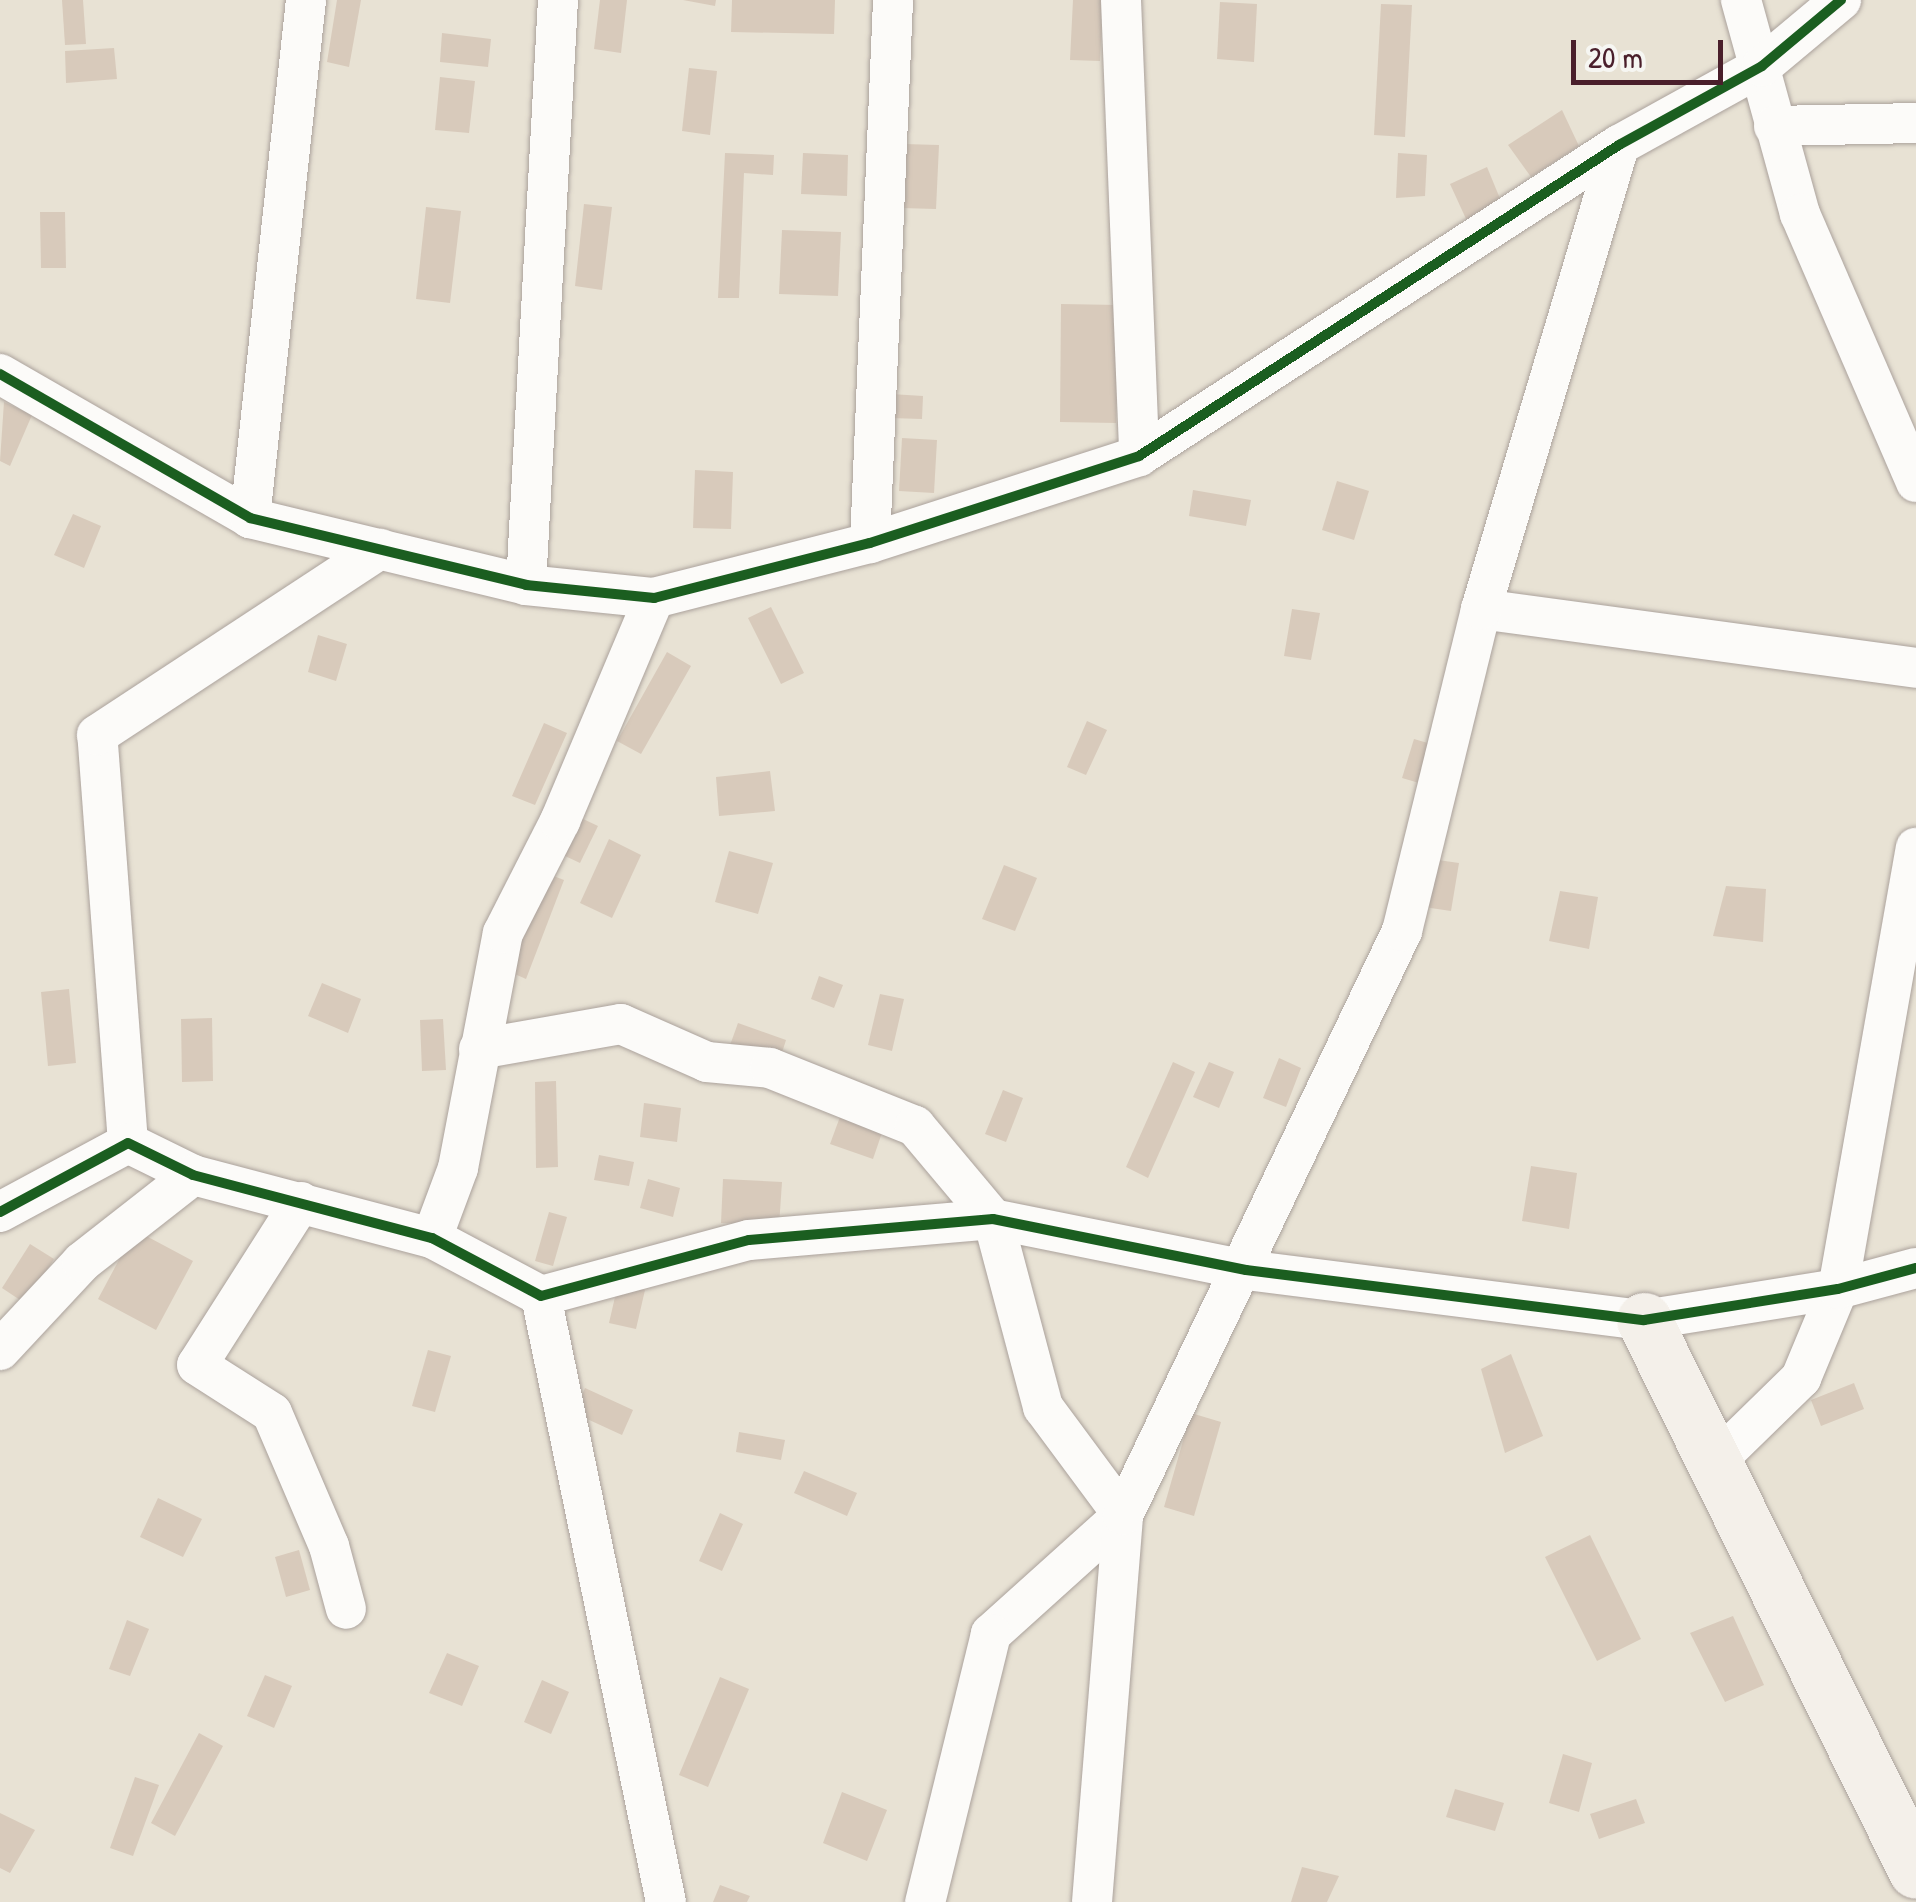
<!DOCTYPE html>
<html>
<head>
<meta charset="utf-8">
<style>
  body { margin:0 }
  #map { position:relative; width:1916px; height:1902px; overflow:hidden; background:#e8e2d4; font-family:"Patrick Hand",sans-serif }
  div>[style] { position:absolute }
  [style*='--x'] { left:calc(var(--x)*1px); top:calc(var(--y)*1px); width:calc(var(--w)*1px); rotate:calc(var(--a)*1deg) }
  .building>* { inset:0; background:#d8cabb }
  .roads { filter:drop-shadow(0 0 2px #aba29c) drop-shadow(0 0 2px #aba29c) }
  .street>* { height:40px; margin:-20px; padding:0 20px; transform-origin:20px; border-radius:20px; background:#fcfbf9 }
  .secondary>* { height:55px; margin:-27.5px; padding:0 27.5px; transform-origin:27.5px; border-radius:27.5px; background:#f4f0ea }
  .cycleway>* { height:10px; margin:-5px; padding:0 5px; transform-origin:5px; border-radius:5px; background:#1b5e20 }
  span { translate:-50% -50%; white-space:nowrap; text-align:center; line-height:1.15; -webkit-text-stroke:9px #f6f6f2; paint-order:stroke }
  .scale { position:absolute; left:1571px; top:40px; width:152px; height:45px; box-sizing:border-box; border:5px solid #4a1f2b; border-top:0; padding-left:12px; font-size:30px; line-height:35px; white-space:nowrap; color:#4a1f2b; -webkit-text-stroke:8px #f6f6f2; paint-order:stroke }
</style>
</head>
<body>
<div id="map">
  <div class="building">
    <i style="clip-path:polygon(62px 0,83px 0,86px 44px,65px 45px)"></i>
    <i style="clip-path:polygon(337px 0,361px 0,349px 67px,327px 62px)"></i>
    <i style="clip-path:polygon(600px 0,627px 0,621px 53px,594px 49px)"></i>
    <i style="clip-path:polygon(683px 0,716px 0,715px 6px)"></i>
    <i style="clip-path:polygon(732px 0,835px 0,834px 34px,731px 32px)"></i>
    <i style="clip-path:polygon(1073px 0,1103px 0,1100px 61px,1070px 60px)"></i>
    <i style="clip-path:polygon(1220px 2px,1257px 4px,1254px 62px,1217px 59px)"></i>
    <i style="clip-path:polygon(1381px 4px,1412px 5px,1405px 137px,1374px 135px)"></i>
    <i style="clip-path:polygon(442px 33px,491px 39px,488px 67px,440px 62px)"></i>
    <i style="clip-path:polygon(114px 48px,117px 79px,66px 83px,65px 51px)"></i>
    <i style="clip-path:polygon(689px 68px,717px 71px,710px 135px,682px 131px)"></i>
    <i style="clip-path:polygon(440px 77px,475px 81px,469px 133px,435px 130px)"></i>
    <i style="clip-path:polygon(1562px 110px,1579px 146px,1531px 177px,1508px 145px)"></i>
    <i style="clip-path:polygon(904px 144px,939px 145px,936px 209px,901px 208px)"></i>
    <i style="clip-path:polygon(725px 153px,774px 155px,773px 175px,744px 173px,739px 298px,718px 298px)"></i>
    <i style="clip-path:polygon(803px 153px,848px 155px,847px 196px,801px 194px)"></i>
    <i style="clip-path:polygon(1398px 153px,1427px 155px,1425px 196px,1396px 198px)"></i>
    <i style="clip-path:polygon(1487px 167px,1501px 201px,1467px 221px,1450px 184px)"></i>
    <i style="clip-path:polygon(584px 204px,612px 207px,602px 290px,575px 286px)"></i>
    <i style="clip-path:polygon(426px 207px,461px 211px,450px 303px,416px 299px)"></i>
    <i style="clip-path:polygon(40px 212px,65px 212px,66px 268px,41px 268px)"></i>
    <i style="clip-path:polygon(782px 230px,841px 232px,838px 296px,779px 294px)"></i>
    <i style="clip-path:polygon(1061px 304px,1119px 305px,1116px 423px,1060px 422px)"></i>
    <i style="clip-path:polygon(891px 394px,923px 396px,922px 419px,890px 418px)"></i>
    <i style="clip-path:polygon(4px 402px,32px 415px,10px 466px,0 461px)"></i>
    <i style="clip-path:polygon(902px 438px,937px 440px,934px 493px,899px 491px)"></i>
    <i style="clip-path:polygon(695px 470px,733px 472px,731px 529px,693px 528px)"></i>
    <i style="clip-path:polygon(1337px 481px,1369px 491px,1354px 540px,1322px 530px)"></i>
    <i style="clip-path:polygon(1193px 490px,1251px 500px,1246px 526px,1189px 516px)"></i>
    <i style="clip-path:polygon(73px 514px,101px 526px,84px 568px,54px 555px)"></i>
    <i style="clip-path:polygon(771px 607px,804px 673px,781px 684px,748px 618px)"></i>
    <i style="clip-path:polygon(1292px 609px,1320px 613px,1311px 660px,1284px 656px)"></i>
    <i style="clip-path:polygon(318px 635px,347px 644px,336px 681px,308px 672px)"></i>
    <i style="clip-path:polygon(667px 652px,691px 666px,641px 754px,617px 741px)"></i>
    <i style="clip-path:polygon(1087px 721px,1107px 730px,1086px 775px,1067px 767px)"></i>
    <i style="clip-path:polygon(544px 723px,567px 733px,535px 805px,512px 796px)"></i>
    <i style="clip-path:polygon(1414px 739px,1438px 746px,1426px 785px,1402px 778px)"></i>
    <i style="clip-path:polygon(770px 771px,775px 811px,719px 816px,716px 777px)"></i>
    <i style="clip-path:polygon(581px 818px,598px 826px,580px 863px,563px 855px)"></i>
    <i style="clip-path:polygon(609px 839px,641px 855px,612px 918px,580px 903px)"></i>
    <i style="clip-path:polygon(729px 851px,773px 863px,758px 914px,715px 902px)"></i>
    <i style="clip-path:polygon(1431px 859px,1459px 863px,1451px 911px,1424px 907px)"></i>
    <i style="clip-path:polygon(1004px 865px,1037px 878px,1015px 931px,982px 919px)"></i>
    <i style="clip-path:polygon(543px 872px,564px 880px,526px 979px,506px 970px)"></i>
    <i style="clip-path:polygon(1726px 886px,1766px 889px,1763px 942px,1713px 936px)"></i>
    <i style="clip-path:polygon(1560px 891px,1598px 897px,1589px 949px,1549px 941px)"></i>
    <i style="clip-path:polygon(819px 976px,843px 985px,834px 1008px,811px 999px)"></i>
    <i style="clip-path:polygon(322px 983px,361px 999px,348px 1033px,308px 1016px)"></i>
    <i style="clip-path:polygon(69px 989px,76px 1063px,48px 1066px,41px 992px)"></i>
    <i style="clip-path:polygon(880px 994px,904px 999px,892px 1051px,868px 1045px)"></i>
    <i style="clip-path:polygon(212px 1018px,213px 1081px,182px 1082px,181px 1019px)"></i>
    <i style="clip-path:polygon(443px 1019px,446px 1070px,422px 1071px,420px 1020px)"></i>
    <i style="clip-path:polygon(738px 1023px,786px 1040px,778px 1065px,729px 1048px)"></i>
    <i style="clip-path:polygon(1279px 1058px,1301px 1068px,1286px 1107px,1263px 1098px)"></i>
    <i style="clip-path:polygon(1173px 1062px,1195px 1072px,1148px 1178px,1126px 1167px)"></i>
    <i style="clip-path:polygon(1209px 1062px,1234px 1072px,1219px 1108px,1193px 1097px)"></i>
    <i style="clip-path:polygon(556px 1081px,558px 1167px,536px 1168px,535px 1082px)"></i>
    <i style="clip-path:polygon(1003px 1090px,1023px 1098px,1006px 1142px,985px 1134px)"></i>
    <i style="clip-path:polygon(644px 1103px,681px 1108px,677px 1142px,640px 1137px)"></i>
    <i style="clip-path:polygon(844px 1106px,886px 1121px,873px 1159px,830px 1144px)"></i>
    <i style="clip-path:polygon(599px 1155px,634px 1162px,629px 1186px,594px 1180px)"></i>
    <i style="clip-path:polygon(1531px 1166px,1577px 1173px,1569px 1229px,1522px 1221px)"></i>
    <i style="clip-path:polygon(648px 1179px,680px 1188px,673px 1217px,640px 1208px)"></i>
    <i style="clip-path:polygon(723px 1179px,782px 1182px,779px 1226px,721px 1223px)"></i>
    <i style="clip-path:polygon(549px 1212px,567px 1217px,553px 1266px,535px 1261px)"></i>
    <i style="clip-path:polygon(135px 1230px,193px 1261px,156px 1330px,98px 1299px)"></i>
    <i style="clip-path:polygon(30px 1244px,54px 1259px,26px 1304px,2px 1288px)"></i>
    <i style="clip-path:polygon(618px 1284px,645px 1290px,636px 1329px,609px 1323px)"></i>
    <i style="clip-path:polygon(428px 1350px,451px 1356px,435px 1412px,412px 1406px)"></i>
    <i style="clip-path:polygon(1511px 1354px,1543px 1436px,1505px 1453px,1481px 1369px)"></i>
    <i style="clip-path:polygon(1854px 1383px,1864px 1409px,1821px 1426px,1811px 1400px)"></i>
    <i style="clip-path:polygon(585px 1388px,633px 1410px,622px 1435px,574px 1413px)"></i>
    <i style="clip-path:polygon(1191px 1413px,1221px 1422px,1194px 1516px,1164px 1507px)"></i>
    <i style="clip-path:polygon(739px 1432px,785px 1440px,781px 1460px,736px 1452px)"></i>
    <i style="clip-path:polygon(804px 1471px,857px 1493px,847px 1516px,794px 1493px)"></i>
    <i style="clip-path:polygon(158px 1498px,202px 1519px,183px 1557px,140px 1537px)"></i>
    <i style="clip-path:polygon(720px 1513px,743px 1524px,722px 1571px,699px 1561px)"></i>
    <i style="clip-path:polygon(1590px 1535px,1641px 1639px,1597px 1661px,1545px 1557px)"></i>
    <i style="clip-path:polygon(299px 1550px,310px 1590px,286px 1597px,275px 1557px)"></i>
    <i style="clip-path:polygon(1733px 1616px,1764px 1685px,1725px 1702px,1690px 1633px)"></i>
    <i style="clip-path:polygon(127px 1620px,149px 1629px,130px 1676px,109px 1669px)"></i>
    <i style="clip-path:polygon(447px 1653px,479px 1666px,462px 1706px,429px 1693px)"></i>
    <i style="clip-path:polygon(265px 1675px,292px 1686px,274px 1728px,247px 1716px)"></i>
    <i style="clip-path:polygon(720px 1677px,749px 1689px,708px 1787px,679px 1775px)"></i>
    <i style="clip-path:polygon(542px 1680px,569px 1692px,551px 1734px,524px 1722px)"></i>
    <i style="clip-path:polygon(199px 1733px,223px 1746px,175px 1836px,151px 1823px)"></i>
    <i style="clip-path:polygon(1563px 1754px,1592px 1763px,1579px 1812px,1549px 1803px)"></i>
    <i style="clip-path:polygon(135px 1777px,159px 1785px,133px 1856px,110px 1848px)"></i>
    <i style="clip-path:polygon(1455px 1789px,1504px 1803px,1495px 1831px,1446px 1817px)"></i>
    <i style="clip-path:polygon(842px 1792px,887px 1810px,867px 1861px,823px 1843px)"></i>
    <i style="clip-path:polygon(1636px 1799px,1645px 1823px,1599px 1839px,1590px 1814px)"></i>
    <i style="clip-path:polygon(0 1813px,35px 1830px,10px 1873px,0 1868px)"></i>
    <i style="clip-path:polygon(1302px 1867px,1339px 1876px,1327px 1902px,1291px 1902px)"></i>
    <i style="clip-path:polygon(720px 1885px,750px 1896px,747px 1902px,713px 1902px)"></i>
  </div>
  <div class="roads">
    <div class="street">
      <i style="--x:1121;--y:0;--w:456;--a:87.7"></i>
      <i style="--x:1741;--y:0;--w:222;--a:74.6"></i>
      <i style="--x:1800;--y:214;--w:292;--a:66.6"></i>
      <i style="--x:1774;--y:126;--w:142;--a:-1.2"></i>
      <i style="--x:0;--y:374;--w:289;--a:29.9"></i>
      <i style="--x:250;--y:518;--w:284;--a:13.6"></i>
      <i style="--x:526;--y:585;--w:129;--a:5.8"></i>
      <i style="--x:654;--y:598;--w:223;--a:-14.3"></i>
      <i style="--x:870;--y:543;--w:283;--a:-17.9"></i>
      <i style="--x:1139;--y:456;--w:572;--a:-32.94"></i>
      <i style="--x:1619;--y:145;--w:163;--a:-28.9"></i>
      <i style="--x:1762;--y:66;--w:103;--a:-39.9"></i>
      <i style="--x:250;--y:518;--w:521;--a:-83.83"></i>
      <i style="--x:870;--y:543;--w:543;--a:-87.57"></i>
      <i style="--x:526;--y:585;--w:586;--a:-86.87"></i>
      <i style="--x:1481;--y:609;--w:439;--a:7.7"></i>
      <i style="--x:479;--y:1049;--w:144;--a:-10"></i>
      <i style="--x:621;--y:1024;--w:94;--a:23.8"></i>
      <i style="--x:707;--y:1062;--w:63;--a:5.4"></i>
      <i style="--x:770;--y:1068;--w:156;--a:21.8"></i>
      <i style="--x:915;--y:1126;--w:121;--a:50"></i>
      <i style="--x:993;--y:1219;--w:195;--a:75.1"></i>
      <i style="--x:1043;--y:1407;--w:134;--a:53.5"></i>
      <i style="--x:1123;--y:1515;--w:178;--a:138"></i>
      <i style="--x:991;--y:1634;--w:276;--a:103.8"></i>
      <i style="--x:128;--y:1143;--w:409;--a:-94.3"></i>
      <i style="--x:97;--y:735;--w:339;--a:-33.3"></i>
      <i style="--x:301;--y:1202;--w:193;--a:122.5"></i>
      <i style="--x:197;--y:1365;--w:89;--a:32.6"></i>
      <i style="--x:272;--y:1413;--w:145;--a:66.8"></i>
      <i style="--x:329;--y:1546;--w:65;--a:74.9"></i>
      <i style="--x:0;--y:1212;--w:145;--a:-28.3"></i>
      <i style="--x:128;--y:1143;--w:72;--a:26.2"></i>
      <i style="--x:193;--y:1175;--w:247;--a:14.8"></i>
      <i style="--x:432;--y:1238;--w:123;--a:28"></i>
      <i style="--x:541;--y:1296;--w:215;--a:-15.1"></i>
      <i style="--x:749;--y:1240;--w:245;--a:-4.9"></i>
      <i style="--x:993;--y:1219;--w:258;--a:11.4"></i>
      <i style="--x:1246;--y:1270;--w:401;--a:7.2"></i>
      <i style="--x:1644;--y:1320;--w:196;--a:-9.1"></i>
      <i style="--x:1838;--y:1289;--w:81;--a:-15.1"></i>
      <i style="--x:432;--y:1238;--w:75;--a:-69.6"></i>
      <i style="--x:458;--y:1168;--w:239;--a:-79.2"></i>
      <i style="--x:503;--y:933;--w:126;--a:-63"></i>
      <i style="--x:560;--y:821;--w:242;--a:-67.1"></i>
      <i style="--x:541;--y:1296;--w:619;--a:78.35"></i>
      <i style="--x:0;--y:1350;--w:120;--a:-47"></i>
      <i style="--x:82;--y:1262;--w:141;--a:-38.1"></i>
      <i style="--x:1714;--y:1463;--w:122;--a:-44.3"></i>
      <i style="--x:1801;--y:1378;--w:96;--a:-67.4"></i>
      <i style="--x:1838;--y:1289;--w:448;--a:-80"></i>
      <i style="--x:1092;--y:1902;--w:388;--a:-85.4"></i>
      <i style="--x:1123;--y:1515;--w:647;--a:-64.46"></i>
      <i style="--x:1402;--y:931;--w:332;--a:-76.2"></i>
      <i style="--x:1481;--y:609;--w:484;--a:-73.4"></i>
    </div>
    <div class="secondary">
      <i style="--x:1644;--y:1320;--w:614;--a:63.73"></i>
    </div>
  </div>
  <div class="cycleway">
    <i style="--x:0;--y:374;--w:289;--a:29.9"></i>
    <i style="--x:250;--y:518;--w:284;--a:13.6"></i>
    <i style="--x:526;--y:585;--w:129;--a:5.8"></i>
    <i style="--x:654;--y:598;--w:223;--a:-14.3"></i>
    <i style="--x:870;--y:543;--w:283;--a:-17.9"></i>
    <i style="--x:1139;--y:456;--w:572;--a:-32.94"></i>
    <i style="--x:1619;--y:145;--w:163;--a:-28.9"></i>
    <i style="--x:1762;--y:66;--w:103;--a:-39.9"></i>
    <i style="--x:0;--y:1212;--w:145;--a:-28.3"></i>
    <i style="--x:128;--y:1143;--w:72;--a:26.2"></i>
    <i style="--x:193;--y:1175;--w:247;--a:14.8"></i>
    <i style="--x:432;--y:1238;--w:123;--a:28"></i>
    <i style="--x:541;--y:1296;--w:215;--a:-15.1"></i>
    <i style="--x:749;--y:1240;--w:245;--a:-4.9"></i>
    <i style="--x:993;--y:1219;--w:258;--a:11.4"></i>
    <i style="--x:1246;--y:1270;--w:401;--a:7.2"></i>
    <i style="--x:1644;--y:1320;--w:196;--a:-9.1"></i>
    <i style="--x:1838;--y:1289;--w:81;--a:-15.1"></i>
  </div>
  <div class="scale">20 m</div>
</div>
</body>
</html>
